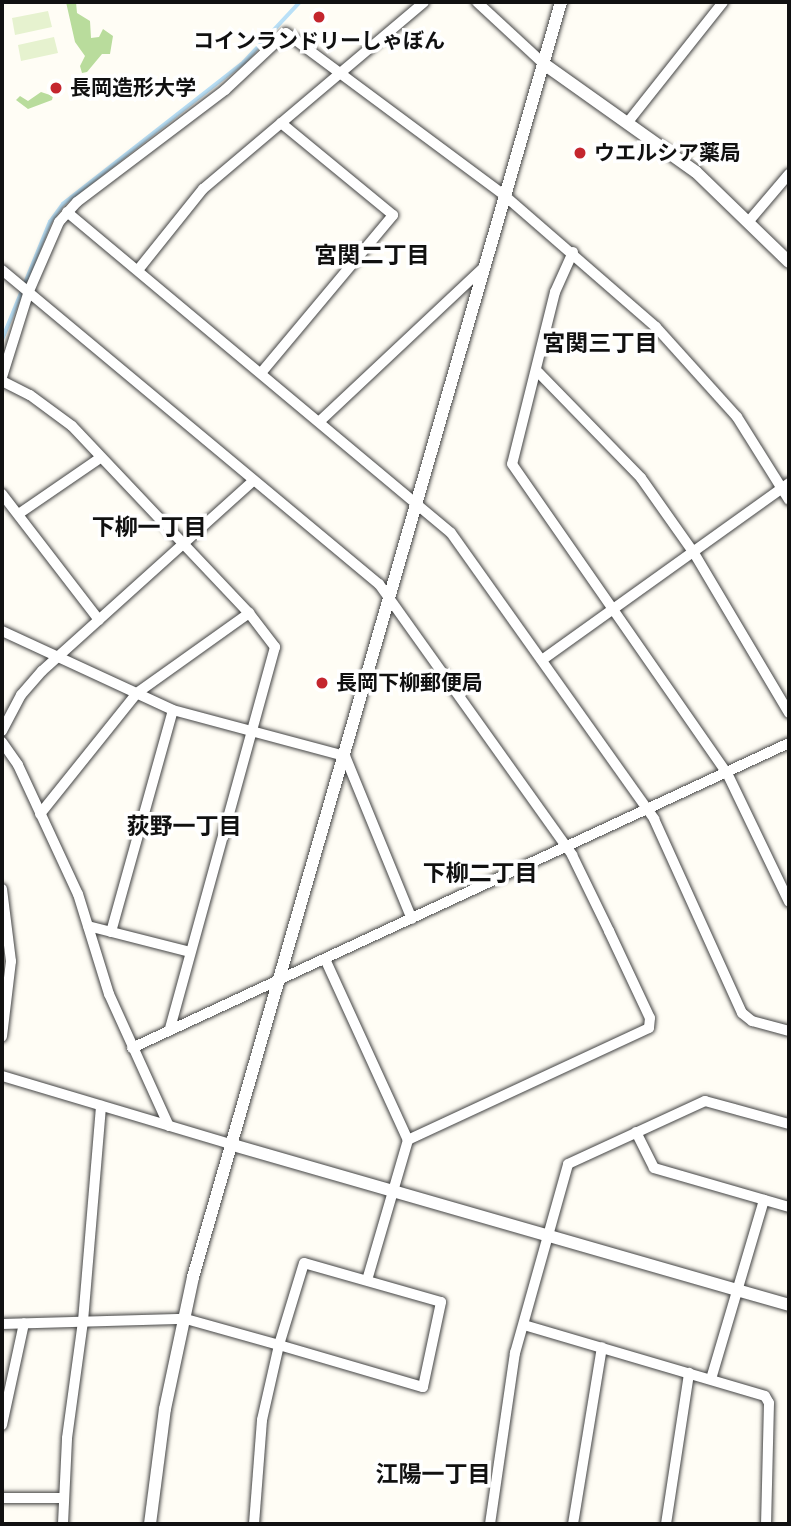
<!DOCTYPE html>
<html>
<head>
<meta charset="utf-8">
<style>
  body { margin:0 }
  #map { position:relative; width:791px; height:1526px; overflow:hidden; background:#fffdf5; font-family:Lora,"Noto Sans JP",serif }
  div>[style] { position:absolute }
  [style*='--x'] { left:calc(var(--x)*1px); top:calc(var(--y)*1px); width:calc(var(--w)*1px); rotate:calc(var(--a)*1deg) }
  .forest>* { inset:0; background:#b9dc9c }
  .pitch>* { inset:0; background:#e6f2cf }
  .stream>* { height:3.5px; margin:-1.75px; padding:0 1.75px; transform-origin:1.75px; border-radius:1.75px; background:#b9e0f7 }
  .roads { filter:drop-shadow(0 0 2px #444) drop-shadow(0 0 2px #444) }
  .minor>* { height:10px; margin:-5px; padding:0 5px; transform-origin:5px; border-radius:5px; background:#fff }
  .tertiary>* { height:12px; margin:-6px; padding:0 6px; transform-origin:6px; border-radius:6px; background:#fff }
  .dots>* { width:19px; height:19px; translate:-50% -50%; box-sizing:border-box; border:4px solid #fff; border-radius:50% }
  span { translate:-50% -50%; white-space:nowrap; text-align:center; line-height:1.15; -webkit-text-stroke:7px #fff; paint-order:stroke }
  .poi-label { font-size:21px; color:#111; font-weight:700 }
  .left { translate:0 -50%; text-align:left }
  .neighbourhood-label { font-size:23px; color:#111; font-weight:700 }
  .frame { position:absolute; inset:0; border:4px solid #111; pointer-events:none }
</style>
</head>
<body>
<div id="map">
  <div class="forest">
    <i style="clip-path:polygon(66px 2px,76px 2px,77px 13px,90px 21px,91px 38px,99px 37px,103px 29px,113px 36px,110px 54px,102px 54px,87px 72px,82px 73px,80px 66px,85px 56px,75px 42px)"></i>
    <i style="clip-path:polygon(41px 92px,53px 96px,52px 100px,28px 109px,16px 100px,20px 96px,28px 101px)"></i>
  </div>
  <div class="pitch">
    <i style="clip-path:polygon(48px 11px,52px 27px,15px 35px,12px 18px)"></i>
    <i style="clip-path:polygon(54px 37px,58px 53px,21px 61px,18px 45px)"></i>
  </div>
  <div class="stream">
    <i style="--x:2;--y:340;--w:127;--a:-67.9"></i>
    <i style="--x:50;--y:222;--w:22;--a:-54"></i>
    <i style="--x:63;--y:204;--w:230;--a:-38.1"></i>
    <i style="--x:244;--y:62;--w:82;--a:-47"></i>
  </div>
  <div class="roads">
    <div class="minor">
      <i style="--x:477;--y:2;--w:91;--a:42.8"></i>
      <i style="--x:628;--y:122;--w:153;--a:-51.6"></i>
      <i style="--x:67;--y:212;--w:500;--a:39.89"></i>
      <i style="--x:451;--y:533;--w:351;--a:54.6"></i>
      <i style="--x:654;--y:819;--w:213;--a:65.6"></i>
      <i style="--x:742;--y:1013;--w:13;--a:39"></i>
      <i style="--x:752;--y:1021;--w:38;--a:15"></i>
      <i style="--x:749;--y:221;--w:62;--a:-49.6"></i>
      <i style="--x:573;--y:252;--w:44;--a:114.2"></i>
      <i style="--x:555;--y:292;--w:177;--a:104"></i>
      <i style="--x:512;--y:464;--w:376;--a:55.2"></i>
      <i style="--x:727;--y:773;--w:143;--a:64.3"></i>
      <i style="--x:2;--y:270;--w:491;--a:39.8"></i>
      <i style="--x:379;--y:584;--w:333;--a:54.5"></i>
      <i style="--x:572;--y:855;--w:85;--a:64"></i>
      <i style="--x:609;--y:931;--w:96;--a:64.8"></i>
      <i style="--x:650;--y:1018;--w:10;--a:96"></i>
      <i style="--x:649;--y:1028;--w:266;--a:155.1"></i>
      <i style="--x:138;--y:270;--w:104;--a:-51.3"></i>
      <i style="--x:203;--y:189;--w:289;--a:-40.2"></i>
      <i style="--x:538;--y:372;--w:148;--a:45.8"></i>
      <i style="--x:641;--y:478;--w:92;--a:54.8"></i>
      <i style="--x:694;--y:553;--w:186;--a:59.3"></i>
      <i style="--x:261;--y:373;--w:206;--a:-50.1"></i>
      <i style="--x:393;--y:215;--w:145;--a:-140.6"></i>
      <i style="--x:2;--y:377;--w:90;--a:-72.6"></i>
      <i style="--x:29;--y:291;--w:75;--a:-66.5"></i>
      <i style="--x:59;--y:222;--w:27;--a:-48"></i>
      <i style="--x:77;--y:202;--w:186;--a:-37.1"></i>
      <i style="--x:225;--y:90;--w:83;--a:-43.1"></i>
      <i style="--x:286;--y:33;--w:272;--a:36.6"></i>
      <i style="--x:504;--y:195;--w:201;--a:41"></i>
      <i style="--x:656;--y:327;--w:121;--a:48"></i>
      <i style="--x:737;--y:417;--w:98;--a:57.9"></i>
      <i style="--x:2;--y:381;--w:31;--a:27"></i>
      <i style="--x:30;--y:395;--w:52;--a:36.4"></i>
      <i style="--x:72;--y:426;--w:257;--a:46.6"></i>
      <i style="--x:249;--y:613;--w:43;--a:52.6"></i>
      <i style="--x:275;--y:647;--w:398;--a:105.4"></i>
      <i style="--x:320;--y:421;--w:226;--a:-43.2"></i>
      <i style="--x:2;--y:494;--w:159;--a:52.4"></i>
      <i style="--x:20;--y:513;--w:97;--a:-34.5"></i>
      <i style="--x:2;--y:631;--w:188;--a:24.8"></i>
      <i style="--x:173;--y:710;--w:178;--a:15"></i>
      <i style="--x:345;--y:756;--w:176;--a:67.7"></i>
      <i style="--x:542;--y:660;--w:304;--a:-35.6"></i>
      <i style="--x:2;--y:731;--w:41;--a:-62.2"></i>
      <i style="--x:21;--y:695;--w:32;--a:-49"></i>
      <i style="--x:42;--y:671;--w:283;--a:-42"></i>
      <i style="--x:2;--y:742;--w:28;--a:55"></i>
      <i style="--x:18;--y:765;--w:142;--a:65.1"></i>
      <i style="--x:78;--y:894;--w:105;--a:72.8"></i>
      <i style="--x:109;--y:994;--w:145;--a:65.6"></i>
      <i style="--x:40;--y:814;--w:155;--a:-51.3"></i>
      <i style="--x:137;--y:693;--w:138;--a:-35.5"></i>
      <i style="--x:2;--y:889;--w:73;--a:82.9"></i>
      <i style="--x:11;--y:961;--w:76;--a:96.8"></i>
      <i style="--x:88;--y:926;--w:105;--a:14.3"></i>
      <i style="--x:111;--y:932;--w:230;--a:-74.4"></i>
      <i style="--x:325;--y:959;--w:199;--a:65.4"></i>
      <i style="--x:408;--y:1140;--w:146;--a:106.3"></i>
      <i style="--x:132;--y:1048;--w:724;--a:-24.9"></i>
      <i style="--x:2;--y:1076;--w:241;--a:16.6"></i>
      <i style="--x:636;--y:1132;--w:40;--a:63.4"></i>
      <i style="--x:654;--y:1168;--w:141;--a:16.1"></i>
      <i style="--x:2;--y:1324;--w:184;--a:-1.6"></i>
      <i style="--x:186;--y:1319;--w:97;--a:15.6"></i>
      <i style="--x:279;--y:1345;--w:150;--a:16.3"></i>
      <i style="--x:423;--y:1387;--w:87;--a:-78"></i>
      <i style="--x:441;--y:1302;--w:142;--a:-164.1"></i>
      <i style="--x:304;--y:1263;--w:86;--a:107"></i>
      <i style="--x:279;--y:1345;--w:77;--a:102.8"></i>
      <i style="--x:262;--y:1420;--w:104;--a:94.4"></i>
      <i style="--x:524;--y:1325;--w:251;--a:16.4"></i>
      <i style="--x:765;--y:1396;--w:8;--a:60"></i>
      <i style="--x:769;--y:1403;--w:121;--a:91.4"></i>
      <i style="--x:711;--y:1379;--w:187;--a:-73.5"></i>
      <i style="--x:2;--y:1425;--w:104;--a:-77.8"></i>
      <i style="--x:2;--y:1498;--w:62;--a:0"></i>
      <i style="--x:63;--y:1524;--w:86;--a:-87.3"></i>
      <i style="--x:67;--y:1438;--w:118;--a:-82.2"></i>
      <i style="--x:83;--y:1321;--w:216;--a:-85.2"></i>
      <i style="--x:490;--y:1524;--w:173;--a:-81.7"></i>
      <i style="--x:515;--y:1353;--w:196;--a:-74.3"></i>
      <i style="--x:568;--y:1164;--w:151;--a:-24.7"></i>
      <i style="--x:705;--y:1101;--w:87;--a:15.3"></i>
      <i style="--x:573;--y:1524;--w:179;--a:-80.7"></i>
      <i style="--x:666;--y:1524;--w:153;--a:-81.3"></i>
    </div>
    <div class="tertiary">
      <i style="--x:544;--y:64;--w:186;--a:35.4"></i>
      <i style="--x:696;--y:172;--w:129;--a:44.1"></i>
      <i style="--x:233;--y:1145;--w:579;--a:16.05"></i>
      <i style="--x:150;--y:1524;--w:116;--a:-82.6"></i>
      <i style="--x:165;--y:1409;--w:135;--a:-78"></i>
      <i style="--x:193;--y:1277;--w:1327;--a:-73.9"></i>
    </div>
  </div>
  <div class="dots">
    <i style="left:319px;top:17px;background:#c4262e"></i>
    <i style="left:56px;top:88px;background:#c4262e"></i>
    <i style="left:580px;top:153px;background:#c4262e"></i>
    <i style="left:322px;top:683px;background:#c4262e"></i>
  </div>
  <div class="poi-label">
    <span style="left:319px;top:41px">コインランドリーしゃぼん</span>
    <span class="left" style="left:70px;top:88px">長岡造形大学</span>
    <span class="left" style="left:594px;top:153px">ウエルシア薬局</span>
    <span class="left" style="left:336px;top:683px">長岡下柳郵便局</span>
  </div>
  <div class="neighbourhood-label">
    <span style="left:372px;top:255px">宮関二丁目</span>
    <span style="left:600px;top:343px">宮関三丁目</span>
    <span style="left:149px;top:527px">下柳一丁目</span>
    <span style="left:184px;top:826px">荻野一丁目</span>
    <span style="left:480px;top:873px">下柳二丁目</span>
    <span style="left:433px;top:1474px">江陽一丁目</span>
  </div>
  <div class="frame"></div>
</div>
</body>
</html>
